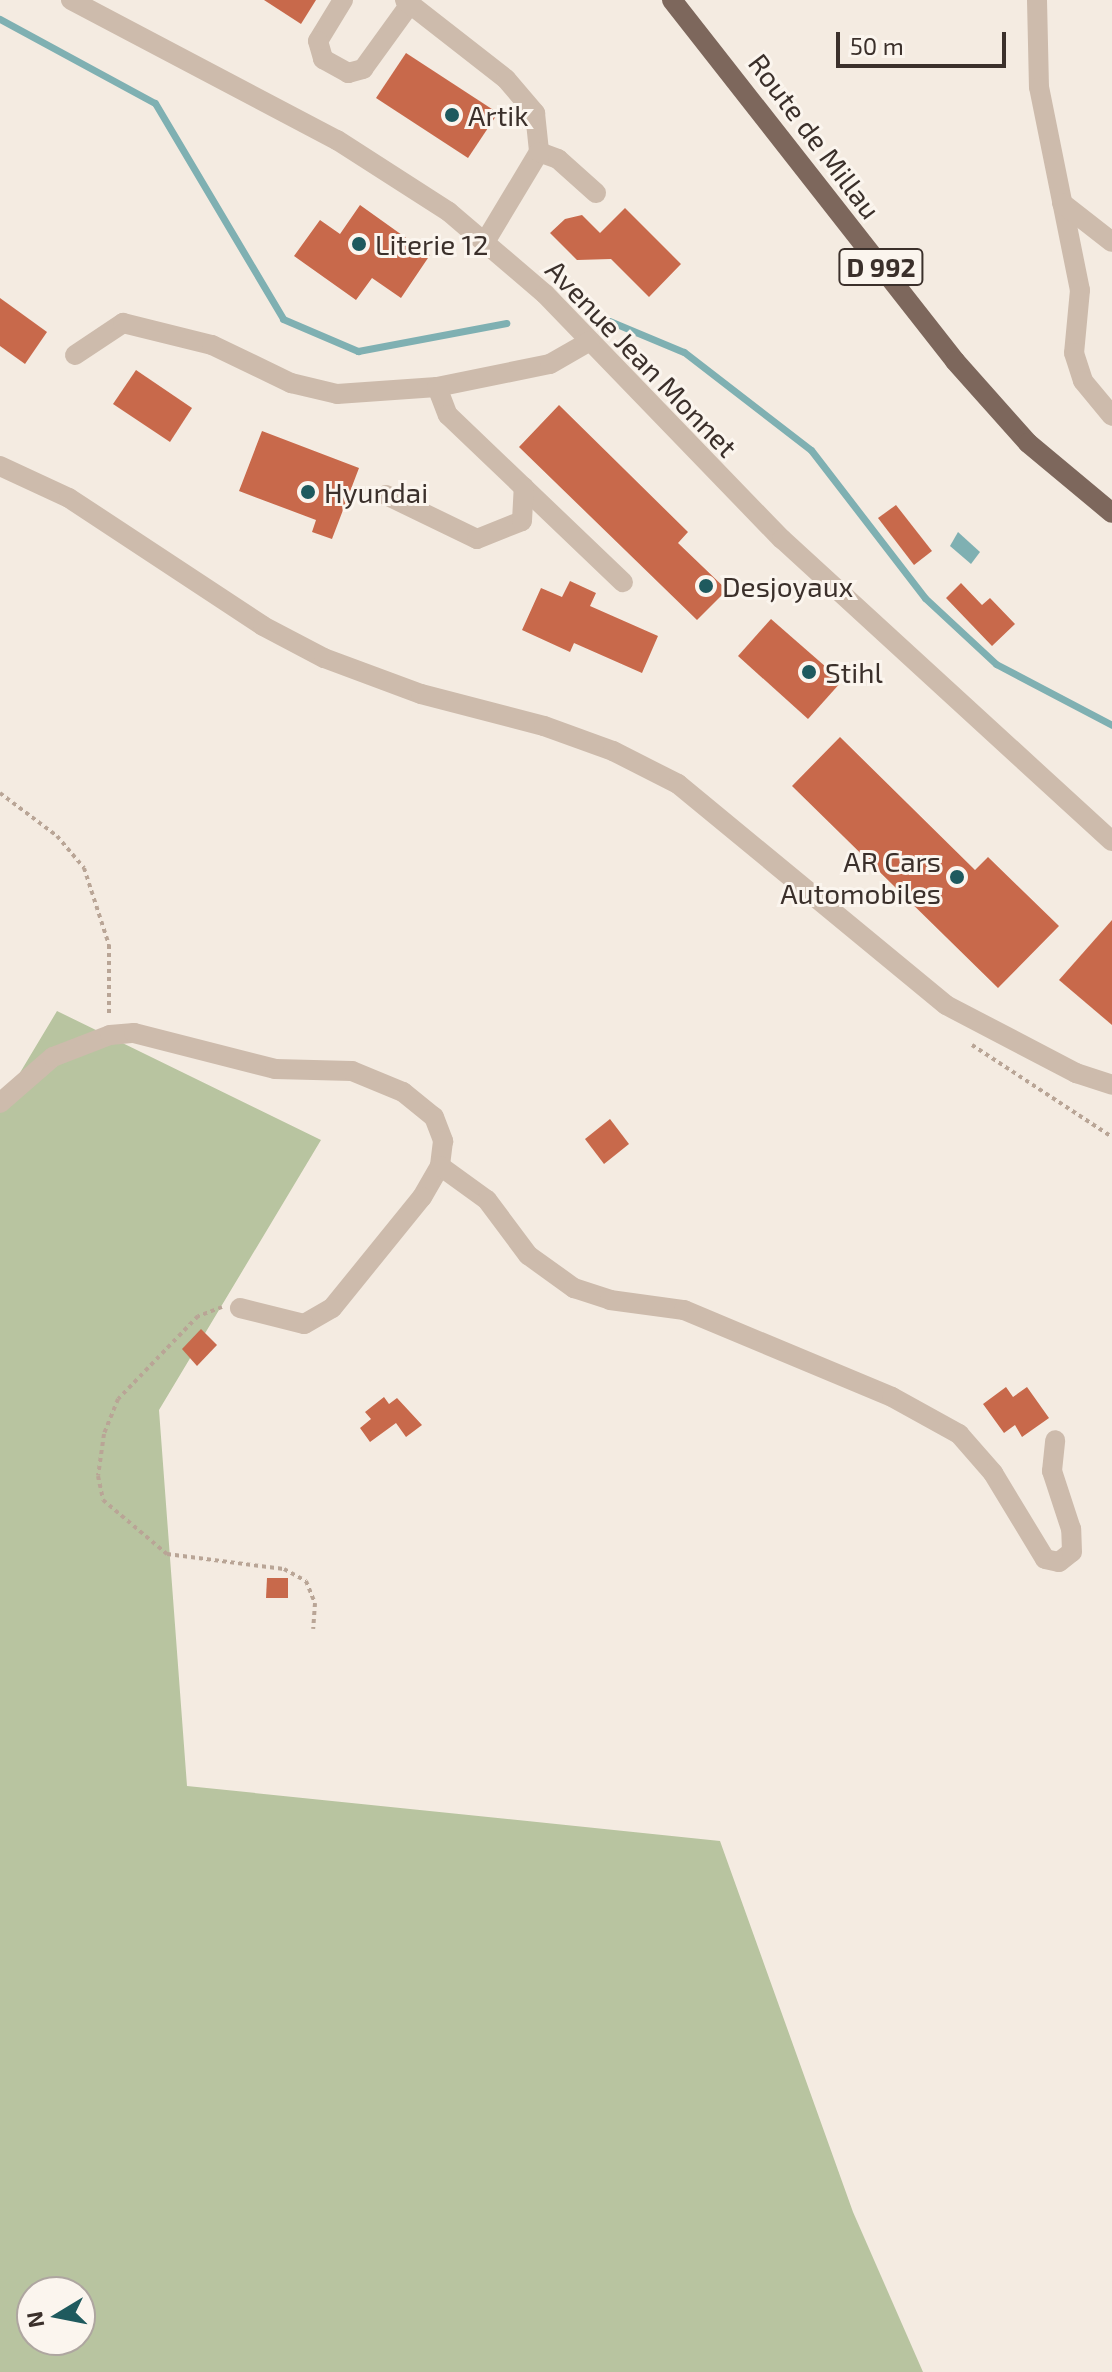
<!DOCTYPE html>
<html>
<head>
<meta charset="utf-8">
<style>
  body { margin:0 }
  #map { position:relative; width:1112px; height:2372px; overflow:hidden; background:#f4ebe1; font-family:"Exo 2",sans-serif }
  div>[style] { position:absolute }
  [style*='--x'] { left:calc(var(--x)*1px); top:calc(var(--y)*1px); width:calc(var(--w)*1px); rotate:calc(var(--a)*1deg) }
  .green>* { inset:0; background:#b8c4a0 }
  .water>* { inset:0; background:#7fb0b2 }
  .stream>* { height:7px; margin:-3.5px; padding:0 3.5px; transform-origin:3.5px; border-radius:3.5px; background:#7fb0b2 }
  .building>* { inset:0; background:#c8694b }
  .path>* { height:4px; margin-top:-2px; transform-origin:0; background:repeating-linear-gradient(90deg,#b9a596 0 4px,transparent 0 8px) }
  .minor>* { height:20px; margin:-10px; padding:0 10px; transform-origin:10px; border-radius:10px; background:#cdbbac }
  .major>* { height:20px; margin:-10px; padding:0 10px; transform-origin:10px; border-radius:10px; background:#7d675c }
  .dots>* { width:22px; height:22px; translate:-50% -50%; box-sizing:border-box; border:4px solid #fbf5ee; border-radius:50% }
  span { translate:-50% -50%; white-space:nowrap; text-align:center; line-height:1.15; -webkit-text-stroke:6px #fbf5ee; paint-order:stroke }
  .shield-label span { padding:2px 6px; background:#fbf5ee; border:2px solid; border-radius:6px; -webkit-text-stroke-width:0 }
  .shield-label { font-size:26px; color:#3b302b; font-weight:700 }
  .poi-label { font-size:28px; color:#3b302b }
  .left { translate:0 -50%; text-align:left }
  .right { translate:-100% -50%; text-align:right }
  .street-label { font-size:28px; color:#3b302b }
  .north { position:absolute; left:16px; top:2276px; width:80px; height:80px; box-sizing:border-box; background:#fbf5ee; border:2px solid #aea6a0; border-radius:50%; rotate:260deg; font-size:22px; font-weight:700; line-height:32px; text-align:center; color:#3b302b }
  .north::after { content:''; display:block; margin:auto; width:28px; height:36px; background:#1f5a5e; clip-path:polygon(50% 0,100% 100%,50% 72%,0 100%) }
  .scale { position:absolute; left:836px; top:32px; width:170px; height:36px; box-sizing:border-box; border:4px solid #3b302b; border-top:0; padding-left:10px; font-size:24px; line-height:28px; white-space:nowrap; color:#3b302b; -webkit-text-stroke:6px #fbf5ee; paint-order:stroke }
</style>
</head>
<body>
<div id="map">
  <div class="green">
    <i style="clip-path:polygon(evenodd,57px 1011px,321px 1140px,159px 1410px,187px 1786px,720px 1841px,853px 2212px,923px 2372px,0 2372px,0 1106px,57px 1011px,32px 2292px,80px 2292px,80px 2340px,32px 2340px,32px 2292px)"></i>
  </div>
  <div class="water">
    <i style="clip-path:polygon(958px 532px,980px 552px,971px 564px,950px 546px)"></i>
  </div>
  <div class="stream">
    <i style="--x:0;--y:19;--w:176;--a:28.5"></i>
    <i style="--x:155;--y:103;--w:251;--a:59.3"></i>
    <i style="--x:283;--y:319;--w:82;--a:23.1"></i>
    <i style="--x:358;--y:351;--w:151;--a:-10.7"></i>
    <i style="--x:607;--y:320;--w:83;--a:22.6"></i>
    <i style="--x:684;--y:352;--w:160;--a:37.7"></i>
    <i style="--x:811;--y:450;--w:187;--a:52.4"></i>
    <i style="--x:925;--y:598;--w:97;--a:42.9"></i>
    <i style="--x:996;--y:664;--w:131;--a:27.7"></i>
  </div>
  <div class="building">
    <i style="clip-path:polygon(264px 0,316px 0,301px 24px)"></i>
    <i style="clip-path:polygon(406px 53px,498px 113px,468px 158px,376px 98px)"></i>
    <i style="clip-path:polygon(360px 205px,430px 255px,401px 298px,372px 278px,356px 300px,294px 256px,320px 220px,340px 234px)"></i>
    <i style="clip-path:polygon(625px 208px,681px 264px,649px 297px,611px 259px,577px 260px,550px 233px,565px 219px,582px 215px,600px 233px)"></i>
    <i style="clip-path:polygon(0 298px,47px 332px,25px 364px,0 346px)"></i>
    <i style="clip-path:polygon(136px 370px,192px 408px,170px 442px,113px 404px)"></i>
    <i style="clip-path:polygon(559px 405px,688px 532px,678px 543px,727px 590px,697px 620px,519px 447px)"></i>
    <i style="clip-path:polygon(262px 431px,359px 468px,332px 539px,312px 532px,316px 520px,239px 491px)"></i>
    <i style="clip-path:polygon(896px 505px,932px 551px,914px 565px,878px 518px)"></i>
    <i style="clip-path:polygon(570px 581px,596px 593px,590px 606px,658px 636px,642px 673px,574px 643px,570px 652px,522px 630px,541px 588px,562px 597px)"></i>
    <i style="clip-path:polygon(961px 583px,982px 605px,990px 598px,1015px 624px,992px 646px,946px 598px)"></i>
    <i style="clip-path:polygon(771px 619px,842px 681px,808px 719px,738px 656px)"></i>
    <i style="clip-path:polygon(840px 737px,975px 870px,988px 857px,1059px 926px,998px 988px,792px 786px)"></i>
    <i style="clip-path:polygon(1112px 920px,1112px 1025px,1059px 980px)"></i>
    <i style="clip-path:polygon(610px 1119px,629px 1144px,604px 1164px,585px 1139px)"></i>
    <i style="clip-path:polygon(201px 1329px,217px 1345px,197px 1366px,182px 1349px)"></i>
    <i style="clip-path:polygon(1006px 1387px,1013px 1397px,1027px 1387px,1049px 1418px,1022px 1437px,1015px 1425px,1004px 1433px,983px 1404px)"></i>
    <i style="clip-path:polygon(384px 1397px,389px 1404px,397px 1398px,422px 1425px,406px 1437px,396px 1423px,370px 1442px,360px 1428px,371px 1419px,365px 1412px)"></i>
    <i style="clip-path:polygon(267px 1578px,288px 1578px,288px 1598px,266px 1598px)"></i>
  </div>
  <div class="path">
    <i style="--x:0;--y:793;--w:71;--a:37"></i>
    <i style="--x:57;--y:836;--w:42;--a:49.8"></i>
    <i style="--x:84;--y:868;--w:81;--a:72"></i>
    <i style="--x:109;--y:945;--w:71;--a:90"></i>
    <i style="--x:972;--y:1045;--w:168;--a:33.3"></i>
    <i style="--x:222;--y:1307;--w:26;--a:159"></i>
    <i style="--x:198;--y:1316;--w:115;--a:133.9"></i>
    <i style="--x:118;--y:1399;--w:38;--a:112"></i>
    <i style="--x:104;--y:1434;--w:42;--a:98.1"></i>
    <i style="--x:98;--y:1476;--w:25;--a:78"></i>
    <i style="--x:103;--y:1500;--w:84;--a:40.2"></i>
    <i style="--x:167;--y:1554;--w:118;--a:7.3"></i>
    <i style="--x:284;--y:1569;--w:25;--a:29"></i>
    <i style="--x:306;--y:1581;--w:24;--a:68"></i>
    <i style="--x:315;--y:1603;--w:26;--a:94"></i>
  </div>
  <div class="minor">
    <i style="--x:71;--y:0;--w:301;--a:27.8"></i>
    <i style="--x:337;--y:140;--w:133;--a:32.7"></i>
    <i style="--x:449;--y:212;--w:126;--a:40.5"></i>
    <i style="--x:545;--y:294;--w:341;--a:46"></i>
    <i style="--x:782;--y:539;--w:447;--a:42.5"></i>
    <i style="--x:343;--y:0;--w:48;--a:121.4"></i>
    <i style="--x:318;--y:41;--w:19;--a:74"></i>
    <i style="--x:323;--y:59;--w:29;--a:29"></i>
    <i style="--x:348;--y:73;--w:16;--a:-15"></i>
    <i style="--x:363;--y:69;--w:80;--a:-54.1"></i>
    <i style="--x:405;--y:0;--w:128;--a:38"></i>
    <i style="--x:506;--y:79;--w:45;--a:49.5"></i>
    <i style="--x:535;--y:113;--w:39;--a:84"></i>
    <i style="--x:539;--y:152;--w:105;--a:121"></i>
    <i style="--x:1037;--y:0;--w:87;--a:88.7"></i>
    <i style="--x:1039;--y:87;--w:207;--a:78.6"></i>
    <i style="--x:1080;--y:290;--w:63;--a:95.4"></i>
    <i style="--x:1074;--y:353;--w:29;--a:72"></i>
    <i style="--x:1083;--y:381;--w:45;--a:50.4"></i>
    <i style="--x:539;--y:152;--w:20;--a:20"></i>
    <i style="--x:558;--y:159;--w:51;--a:41.8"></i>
    <i style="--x:1062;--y:203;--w:63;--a:38"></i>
    <i style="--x:75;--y:355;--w:58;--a:-33.7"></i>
    <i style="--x:123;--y:323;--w:92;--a:13.9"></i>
    <i style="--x:212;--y:345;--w:88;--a:25.7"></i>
    <i style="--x:291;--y:383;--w:47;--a:13.4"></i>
    <i style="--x:337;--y:394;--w:100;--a:-4"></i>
    <i style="--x:437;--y:387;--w:115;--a:-11.5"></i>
    <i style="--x:550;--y:364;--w:46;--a:-29.9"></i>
    <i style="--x:437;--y:387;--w:30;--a:69"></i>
    <i style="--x:448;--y:415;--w:242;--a:43.7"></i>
    <i style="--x:0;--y:466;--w:76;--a:24.9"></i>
    <i style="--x:69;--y:498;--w:232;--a:33.4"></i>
    <i style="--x:263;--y:626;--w:69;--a:27.7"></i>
    <i style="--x:324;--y:658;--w:103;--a:20.4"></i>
    <i style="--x:421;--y:694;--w:127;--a:14.6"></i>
    <i style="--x:544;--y:726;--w:73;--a:19.9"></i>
    <i style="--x:613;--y:751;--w:73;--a:26.9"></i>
    <i style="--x:678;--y:784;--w:347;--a:39.5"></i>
    <i style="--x:946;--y:1005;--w:147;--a:27.6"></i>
    <i style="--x:1076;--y:1073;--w:38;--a:18"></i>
    <i style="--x:386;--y:495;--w:101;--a:25.8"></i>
    <i style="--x:477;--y:539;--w:48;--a:-21.8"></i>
    <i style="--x:522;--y:521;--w:34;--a:-87"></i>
    <i style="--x:0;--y:1103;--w:70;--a:-41"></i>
    <i style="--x:53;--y:1057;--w:61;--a:-21.1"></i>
    <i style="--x:110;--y:1035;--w:24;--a:-5"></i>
    <i style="--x:134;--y:1033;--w:146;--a:14.3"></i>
    <i style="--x:275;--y:1069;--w:77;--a:1.5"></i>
    <i style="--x:352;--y:1071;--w:55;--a:22.4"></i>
    <i style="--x:403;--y:1092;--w:40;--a:39"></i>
    <i style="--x:434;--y:1117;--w:26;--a:69"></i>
    <i style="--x:443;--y:1141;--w:25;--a:97"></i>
    <i style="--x:440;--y:1166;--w:36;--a:120"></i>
    <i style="--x:422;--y:1197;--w:143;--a:129"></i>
    <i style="--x:332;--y:1308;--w:32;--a:150"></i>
    <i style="--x:304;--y:1324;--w:66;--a:-166"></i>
    <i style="--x:440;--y:1166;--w:58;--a:35.9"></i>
    <i style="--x:487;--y:1200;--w:69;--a:53.3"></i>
    <i style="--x:528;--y:1255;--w:57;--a:35.7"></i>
    <i style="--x:574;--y:1288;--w:38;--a:18"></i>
    <i style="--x:610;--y:1300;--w:75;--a:7.7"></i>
    <i style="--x:684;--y:1310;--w:225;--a:22.7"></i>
    <i style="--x:892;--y:1397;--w:77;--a:28.9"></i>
    <i style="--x:959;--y:1434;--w:52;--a:48.9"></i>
    <i style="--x:993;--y:1473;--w:100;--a:58.8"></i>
    <i style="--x:1045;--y:1559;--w:14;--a:12"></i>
    <i style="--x:1059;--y:1562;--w:16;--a:-38"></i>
    <i style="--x:1072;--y:1552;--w:23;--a:-92"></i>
    <i style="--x:1071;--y:1529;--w:61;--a:-108.1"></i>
    <i style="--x:1052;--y:1471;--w:31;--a:-84"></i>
  </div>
  <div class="major">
    <i style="--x:672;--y:0;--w:459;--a:51.9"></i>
    <i style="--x:955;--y:361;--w:110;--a:48.3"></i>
    <i style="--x:1028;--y:443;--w:109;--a:39.8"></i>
  </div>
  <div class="dots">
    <i style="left:452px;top:115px;background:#1f5a5e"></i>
    <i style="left:359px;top:244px;background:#1f5a5e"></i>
    <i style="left:308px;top:492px;background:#1f5a5e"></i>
    <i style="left:706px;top:586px;background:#1f5a5e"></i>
    <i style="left:809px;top:672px;background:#1f5a5e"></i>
    <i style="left:957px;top:877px;background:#1f5a5e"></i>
  </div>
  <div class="shield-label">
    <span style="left:881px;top:267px">D 992</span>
  </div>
  <div class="poi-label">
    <span class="left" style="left:468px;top:115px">Artik</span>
    <span class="left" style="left:375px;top:244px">Literie 12</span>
    <span class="left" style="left:324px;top:492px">Hyundai</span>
    <span class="left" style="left:722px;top:586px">Desjoyaux</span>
    <span class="left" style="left:825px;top:672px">Stihl</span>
    <span class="right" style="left:941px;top:877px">AR Cars<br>Automobiles</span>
  </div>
  <div class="street-label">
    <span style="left:815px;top:136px;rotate:53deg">Route de Millau</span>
    <span style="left:642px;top:358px;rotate:46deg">Avenue Jean Monnet</span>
  </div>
  <div class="north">N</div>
  <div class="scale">50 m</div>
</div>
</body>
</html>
